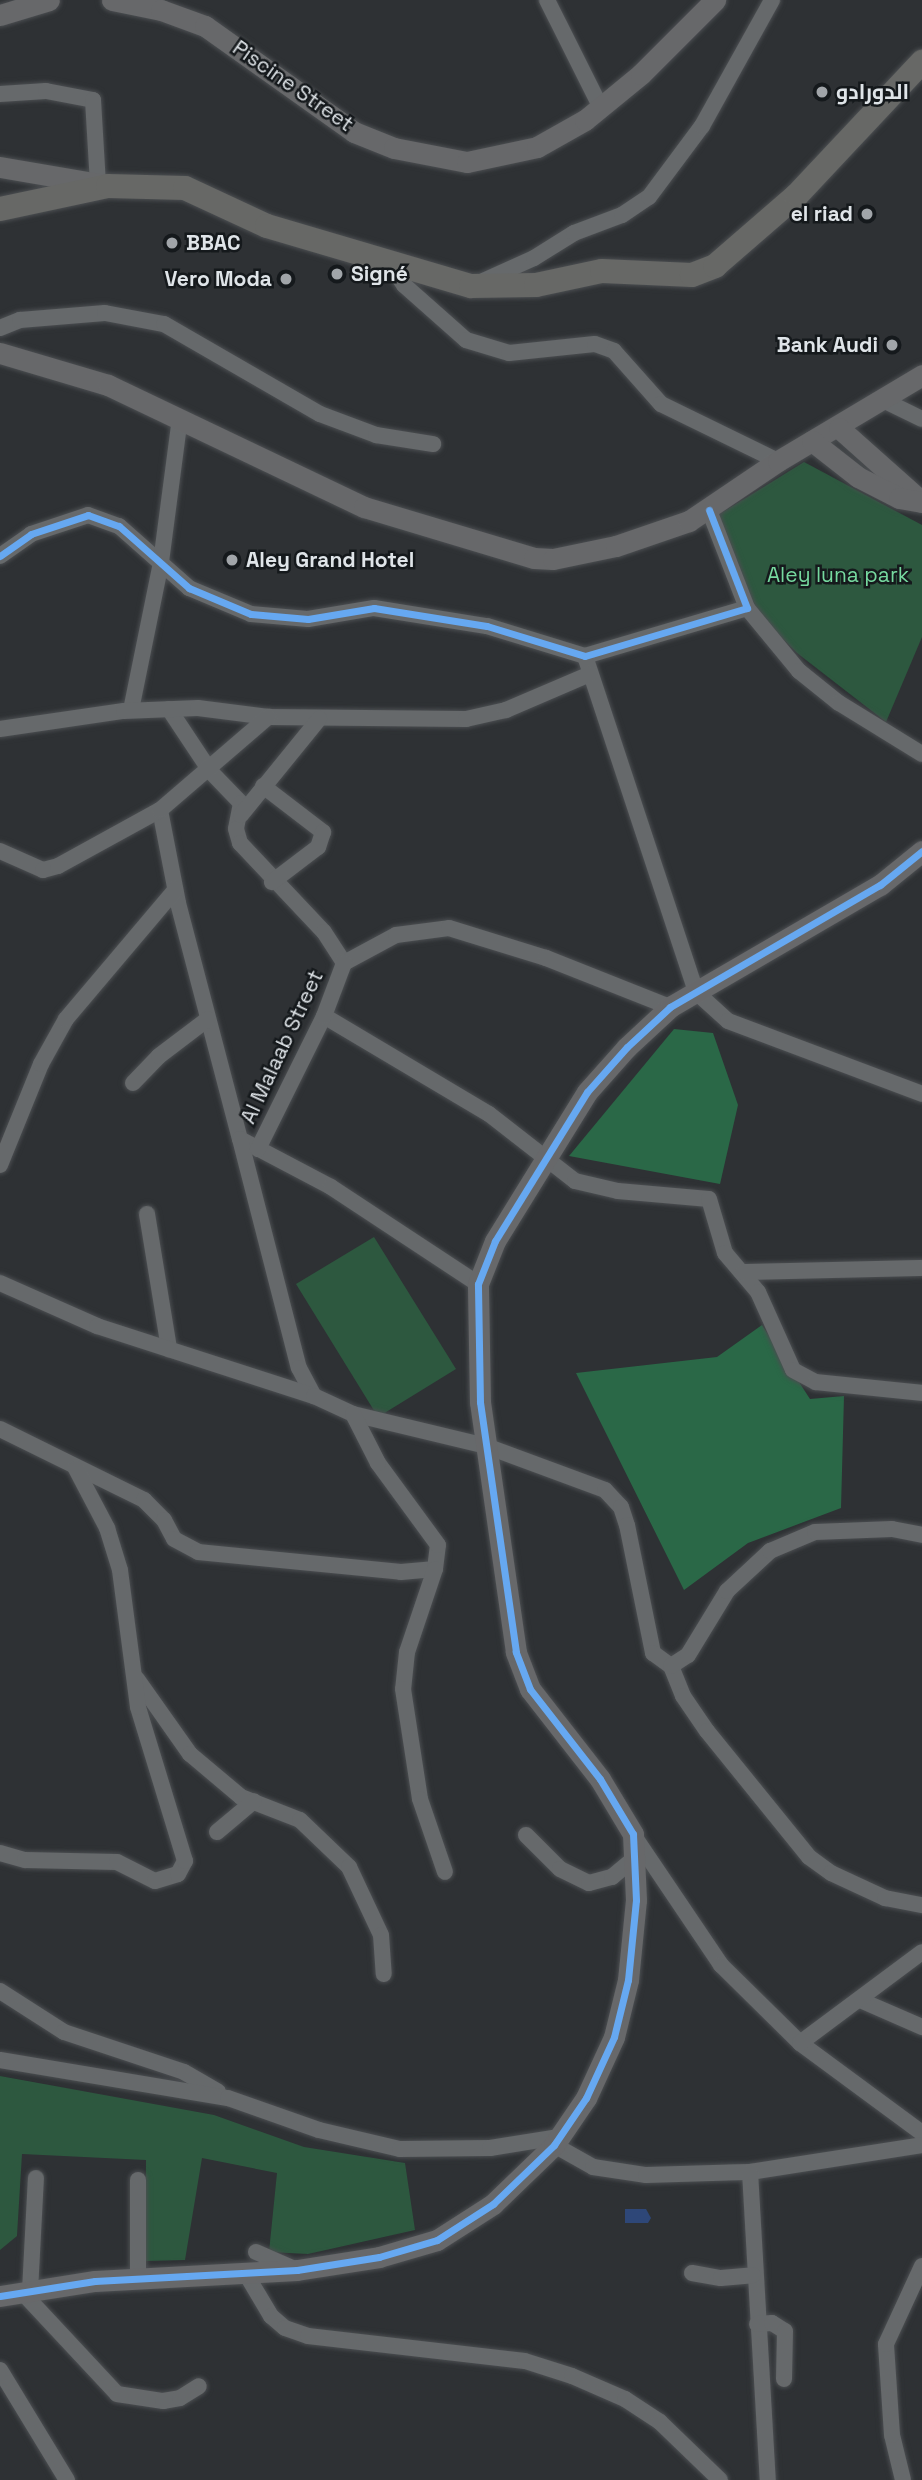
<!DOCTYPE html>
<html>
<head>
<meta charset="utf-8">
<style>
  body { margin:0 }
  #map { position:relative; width:922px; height:2480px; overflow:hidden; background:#2e3134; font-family:"Space Grotesk",Cairo,sans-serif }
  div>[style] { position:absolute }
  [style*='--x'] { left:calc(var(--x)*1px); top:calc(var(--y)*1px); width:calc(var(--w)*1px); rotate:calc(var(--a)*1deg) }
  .green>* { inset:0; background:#2d583f }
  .forest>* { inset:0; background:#2a6847 }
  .water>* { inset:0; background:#2e4778 }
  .roads { filter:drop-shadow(0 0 2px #4b4e51) drop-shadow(0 0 2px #4b4e51) }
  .street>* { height:16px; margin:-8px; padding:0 8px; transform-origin:8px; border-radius:8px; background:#66696b }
  .secondary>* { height:21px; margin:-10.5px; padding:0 10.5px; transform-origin:10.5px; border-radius:10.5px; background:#67686a }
  .primary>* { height:24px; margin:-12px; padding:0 12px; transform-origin:12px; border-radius:12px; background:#676866 }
  .cycleway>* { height:7px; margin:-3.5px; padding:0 3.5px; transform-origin:3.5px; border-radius:3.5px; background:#66a8f1 }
  .dots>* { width:19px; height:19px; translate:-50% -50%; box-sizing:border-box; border:4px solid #15191c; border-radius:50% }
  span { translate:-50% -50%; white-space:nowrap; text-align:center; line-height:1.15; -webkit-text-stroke:5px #15191c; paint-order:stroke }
  .street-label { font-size:21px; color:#dfe4e8 }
  .poi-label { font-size:21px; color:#dfe4e8; font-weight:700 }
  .left { translate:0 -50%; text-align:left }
  .right { translate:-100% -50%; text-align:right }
  .park-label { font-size:21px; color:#76d99f }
</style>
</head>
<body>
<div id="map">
  <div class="green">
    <i style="clip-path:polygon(804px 462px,922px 525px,922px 637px,886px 722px,797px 653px,756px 612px,718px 515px)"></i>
    <i style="clip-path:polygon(374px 1237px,456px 1369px,378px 1417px,296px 1284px)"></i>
    <i style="clip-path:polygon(0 2076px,214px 2115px,304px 2147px,405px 2163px,415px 2230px,308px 2254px,269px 2252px,277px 2173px,202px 2158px,185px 2260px,145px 2261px,146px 2160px,22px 2154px,17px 2236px,0 2250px)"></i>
  </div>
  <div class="forest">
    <i style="clip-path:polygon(674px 1029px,713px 1033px,738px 1105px,720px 1184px,569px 1156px)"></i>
    <i style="clip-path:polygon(762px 1325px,810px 1399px,844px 1396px,841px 1508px,748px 1543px,684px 1590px,576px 1373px,717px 1357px)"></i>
  </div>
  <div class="water">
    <i style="clip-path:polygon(625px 2209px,646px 2209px,651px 2218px,648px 2223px,625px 2223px)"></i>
  </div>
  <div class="roads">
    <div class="street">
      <i style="--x:547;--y:0;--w:121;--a:63.4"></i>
      <i style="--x:0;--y:94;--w:46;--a:-3.7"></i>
      <i style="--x:46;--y:91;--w:48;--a:10.8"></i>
      <i style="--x:93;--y:100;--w:83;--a:86.6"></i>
      <i style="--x:388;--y:262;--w:28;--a:55"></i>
      <i style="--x:404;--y:285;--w:83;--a:41.6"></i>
      <i style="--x:466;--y:340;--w:45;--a:16.8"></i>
      <i style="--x:509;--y:353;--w:86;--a:-6"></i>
      <i style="--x:595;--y:344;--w:20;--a:20"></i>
      <i style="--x:614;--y:351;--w:71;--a:48.4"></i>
      <i style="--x:661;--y:404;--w:130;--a:26"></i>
      <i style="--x:483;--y:281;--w:56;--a:-24.3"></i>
      <i style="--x:534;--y:258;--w:47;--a:-32"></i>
      <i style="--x:574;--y:233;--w:51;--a:-20.6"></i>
      <i style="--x:622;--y:215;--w:32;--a:-34"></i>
      <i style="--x:649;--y:197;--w:89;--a:-53.3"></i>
      <i style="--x:702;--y:126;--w:144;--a:-60.9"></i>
      <i style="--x:0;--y:328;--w:22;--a:-22"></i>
      <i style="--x:20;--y:320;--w:85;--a:-4.7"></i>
      <i style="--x:105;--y:313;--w:60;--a:10.6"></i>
      <i style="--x:164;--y:324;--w:180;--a:30"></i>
      <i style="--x:320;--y:414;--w:60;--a:20.6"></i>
      <i style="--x:376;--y:435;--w:58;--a:9"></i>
      <i style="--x:883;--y:400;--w:43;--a:26"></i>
      <i style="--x:0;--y:556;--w:38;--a:-35"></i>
      <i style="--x:31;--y:534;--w:60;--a:-18.4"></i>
      <i style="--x:88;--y:515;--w:33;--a:20"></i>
      <i style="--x:119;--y:526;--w:94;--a:41.5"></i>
      <i style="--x:189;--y:588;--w:67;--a:22.8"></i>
      <i style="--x:251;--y:614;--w:57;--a:5"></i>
      <i style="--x:308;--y:619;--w:67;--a:-9.5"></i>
      <i style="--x:374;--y:608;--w:114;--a:9.1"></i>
      <i style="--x:487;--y:626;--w:102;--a:17"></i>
      <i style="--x:585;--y:656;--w:169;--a:-16.5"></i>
      <i style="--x:747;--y:608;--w:105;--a:-111.2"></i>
      <i style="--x:747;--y:608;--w:82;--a:50.5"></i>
      <i style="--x:799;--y:671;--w:51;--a:38.7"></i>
      <i style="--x:839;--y:703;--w:97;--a:31.6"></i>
      <i style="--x:585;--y:656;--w:354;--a:71.7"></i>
      <i style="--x:696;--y:992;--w:43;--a:42.2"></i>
      <i style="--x:728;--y:1021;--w:207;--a:20.6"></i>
      <i style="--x:169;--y:709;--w:74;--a:56.5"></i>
      <i style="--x:210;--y:771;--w:45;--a:45.9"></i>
      <i style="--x:241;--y:803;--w:26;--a:101"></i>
      <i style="--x:236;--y:829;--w:15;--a:74"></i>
      <i style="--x:240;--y:843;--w:122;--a:46.7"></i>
      <i style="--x:324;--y:932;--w:37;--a:57"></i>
      <i style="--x:344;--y:963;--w:59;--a:-28.3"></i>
      <i style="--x:396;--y:935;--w:53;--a:-7.5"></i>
      <i style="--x:449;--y:928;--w:102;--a:17.2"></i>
      <i style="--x:546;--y:958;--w:133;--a:21.6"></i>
      <i style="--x:131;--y:710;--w:151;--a:-78.5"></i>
      <i style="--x:161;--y:562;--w:145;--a:-82.5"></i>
      <i style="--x:0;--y:729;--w:125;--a:-8.3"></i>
      <i style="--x:124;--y:711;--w:74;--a:-2.3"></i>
      <i style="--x:198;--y:708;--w:71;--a:7.3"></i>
      <i style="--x:268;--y:717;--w:198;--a:0.6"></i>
      <i style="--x:466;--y:719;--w:41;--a:-12.7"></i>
      <i style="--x:506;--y:710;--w:91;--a:-23.2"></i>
      <i style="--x:263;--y:786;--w:76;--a:37.5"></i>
      <i style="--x:323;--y:832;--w:16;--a:108"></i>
      <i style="--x:318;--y:847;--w:58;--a:142.7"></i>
      <i style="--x:160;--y:810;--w:95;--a:79"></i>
      <i style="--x:178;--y:903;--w:244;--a:75.3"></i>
      <i style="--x:240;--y:1139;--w:103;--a:27.8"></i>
      <i style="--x:331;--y:1187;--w:176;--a:33.4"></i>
      <i style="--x:241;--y:815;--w:124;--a:-50.9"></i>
      <i style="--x:0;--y:851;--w:47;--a:23.8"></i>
      <i style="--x:43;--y:870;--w:16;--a:-15"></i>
      <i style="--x:58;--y:866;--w:116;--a:-28.8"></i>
      <i style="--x:160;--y:810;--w:143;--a:-40.7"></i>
      <i style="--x:324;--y:1016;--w:192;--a:30.7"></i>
      <i style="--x:489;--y:1114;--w:109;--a:37.9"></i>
      <i style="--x:575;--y:1181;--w:44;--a:13.1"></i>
      <i style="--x:618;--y:1191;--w:91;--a:5"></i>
      <i style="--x:709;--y:1199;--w:56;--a:73.5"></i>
      <i style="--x:725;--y:1253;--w:51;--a:49.8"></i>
      <i style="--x:758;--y:1292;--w:85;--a:65.8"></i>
      <i style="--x:793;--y:1370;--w:26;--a:28"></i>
      <i style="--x:816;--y:1382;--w:107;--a:5.9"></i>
      <i style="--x:133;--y:1083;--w:37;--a:-46"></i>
      <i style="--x:159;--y:1056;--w:61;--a:-37.1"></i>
      <i style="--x:240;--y:1139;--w:236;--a:75.6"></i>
      <i style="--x:299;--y:1368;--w:32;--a:62"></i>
      <i style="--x:258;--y:1149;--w:148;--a:-63.6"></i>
      <i style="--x:324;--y:1016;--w:57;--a:-69.3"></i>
      <i style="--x:0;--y:1165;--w:109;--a:-67.9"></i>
      <i style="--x:41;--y:1064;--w:51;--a:-60.9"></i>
      <i style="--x:66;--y:1019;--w:169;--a:-49.8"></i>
      <i style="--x:147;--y:1214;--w:137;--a:80.7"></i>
      <i style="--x:743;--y:1272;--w:179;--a:-1.3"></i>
      <i style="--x:0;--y:1283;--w:106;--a:23.9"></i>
      <i style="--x:97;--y:1326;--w:228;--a:17.9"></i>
      <i style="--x:314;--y:1396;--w:43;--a:24.8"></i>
      <i style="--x:353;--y:1414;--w:137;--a:13.5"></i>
      <i style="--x:486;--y:1446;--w:127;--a:20.3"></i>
      <i style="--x:605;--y:1490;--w:23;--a:47"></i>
      <i style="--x:621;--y:1507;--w:19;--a:72"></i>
      <i style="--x:627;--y:1525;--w:131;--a:78.5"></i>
      <i style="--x:653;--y:1653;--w:22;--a:36"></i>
      <i style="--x:671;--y:1666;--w:32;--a:68"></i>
      <i style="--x:683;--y:1696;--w:42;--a:55.6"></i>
      <i style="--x:707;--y:1731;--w:162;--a:51"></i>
      <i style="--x:809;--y:1857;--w:27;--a:36"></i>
      <i style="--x:831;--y:1873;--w:60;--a:24.8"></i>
      <i style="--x:885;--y:1898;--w:38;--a:11"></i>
      <i style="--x:0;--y:1429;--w:161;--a:26.2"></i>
      <i style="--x:144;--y:1500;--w:28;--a:45"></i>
      <i style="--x:164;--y:1520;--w:21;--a:62"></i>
      <i style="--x:174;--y:1539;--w:27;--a:28"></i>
      <i style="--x:198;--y:1552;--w:204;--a:5.6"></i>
      <i style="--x:401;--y:1572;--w:34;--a:-5"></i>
      <i style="--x:435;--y:1569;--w:24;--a:-83"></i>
      <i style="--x:438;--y:1545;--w:102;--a:-126.2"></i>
      <i style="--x:378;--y:1463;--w:55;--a:-117"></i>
      <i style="--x:435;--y:1569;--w:88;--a:108.6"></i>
      <i style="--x:407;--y:1652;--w:37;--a:96"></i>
      <i style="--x:403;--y:1689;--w:111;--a:81.2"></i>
      <i style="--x:420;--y:1799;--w:77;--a:71.1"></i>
      <i style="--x:671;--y:1666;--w:20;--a:-33"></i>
      <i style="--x:688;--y:1655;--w:75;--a:-58.6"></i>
      <i style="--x:727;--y:1591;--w:59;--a:-42.9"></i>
      <i style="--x:770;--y:1551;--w:49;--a:-22.9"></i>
      <i style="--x:815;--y:1532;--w:77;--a:-2.2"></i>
      <i style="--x:892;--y:1529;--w:31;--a:11"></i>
      <i style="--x:137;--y:1679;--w:92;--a:54.8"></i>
      <i style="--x:190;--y:1754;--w:67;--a:40.1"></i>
      <i style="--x:241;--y:1797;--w:63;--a:21.3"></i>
      <i style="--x:300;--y:1820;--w:68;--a:43.8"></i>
      <i style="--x:349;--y:1867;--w:75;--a:64.8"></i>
      <i style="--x:381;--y:1935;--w:39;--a:86"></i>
      <i style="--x:217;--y:1832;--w:48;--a:-40"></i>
      <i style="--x:526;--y:1835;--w:48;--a:45"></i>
      <i style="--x:560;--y:1869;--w:32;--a:26"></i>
      <i style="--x:589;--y:1883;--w:24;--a:-15"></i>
      <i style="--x:612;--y:1877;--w:30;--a:-40"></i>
      <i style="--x:634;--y:1836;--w:156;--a:56"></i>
      <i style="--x:721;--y:1965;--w:111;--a:44.6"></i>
      <i style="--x:800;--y:2043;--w:152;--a:36.4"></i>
      <i style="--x:0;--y:1853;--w:26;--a:16"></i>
      <i style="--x:25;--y:1860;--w:92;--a:1.2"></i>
      <i style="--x:117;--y:1862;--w:42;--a:26.6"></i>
      <i style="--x:155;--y:1881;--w:24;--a:-17"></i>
      <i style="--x:178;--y:1874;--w:15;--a:-62"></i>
      <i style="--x:185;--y:1861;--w:161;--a:-107"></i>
      <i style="--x:138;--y:1707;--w:138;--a:-97.5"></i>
      <i style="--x:120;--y:1570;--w:44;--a:-107.2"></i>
      <i style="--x:107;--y:1528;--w:67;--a:-117.7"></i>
      <i style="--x:0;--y:1991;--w:76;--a:32.6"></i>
      <i style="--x:64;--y:2032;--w:126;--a:18.4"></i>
      <i style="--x:184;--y:2072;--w:39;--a:30"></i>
      <i style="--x:860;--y:2000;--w:68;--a:23.5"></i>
      <i style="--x:800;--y:2043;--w:152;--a:-36.7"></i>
      <i style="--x:0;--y:2060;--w:231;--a:9.5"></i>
      <i style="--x:228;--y:2098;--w:96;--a:19.4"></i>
      <i style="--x:319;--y:2130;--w:83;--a:13.2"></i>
      <i style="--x:400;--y:2149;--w:90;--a:-0.6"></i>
      <i style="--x:490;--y:2148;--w:70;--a:-9.1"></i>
      <i style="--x:554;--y:2145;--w:45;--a:29.4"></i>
      <i style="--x:593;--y:2167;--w:54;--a:8.6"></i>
      <i style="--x:646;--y:2175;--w:104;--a:-1.7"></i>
      <i style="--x:750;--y:2172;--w:174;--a:-8.9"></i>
      <i style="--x:750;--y:2172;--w:309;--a:86.7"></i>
      <i style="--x:138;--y:2180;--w:98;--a:90"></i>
      <i style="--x:256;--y:2252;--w:43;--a:23.6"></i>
      <i style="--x:692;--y:2273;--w:29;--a:10"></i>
      <i style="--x:721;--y:2278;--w:32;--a:-5"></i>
      <i style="--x:246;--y:2274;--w:49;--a:59.2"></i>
      <i style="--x:271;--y:2316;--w:18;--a:41"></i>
      <i style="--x:285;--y:2328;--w:24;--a:19"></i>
      <i style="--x:308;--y:2336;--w:218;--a:6.6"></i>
      <i style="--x:525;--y:2361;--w:49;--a:17.7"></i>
      <i style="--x:572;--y:2376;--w:58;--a:23.5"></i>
      <i style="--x:625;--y:2399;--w:42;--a:33.3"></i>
      <i style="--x:660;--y:2422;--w:83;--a:44"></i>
      <i style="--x:30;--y:2291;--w:113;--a:-87"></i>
      <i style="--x:22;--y:2292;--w:139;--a:47"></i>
      <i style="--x:117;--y:2394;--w:47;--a:8.7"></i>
      <i style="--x:163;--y:2401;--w:17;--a:-10"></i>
      <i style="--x:180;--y:2398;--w:22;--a:-32"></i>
      <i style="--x:757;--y:2324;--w:15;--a:-4"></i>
      <i style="--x:772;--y:2323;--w:15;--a:32"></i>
      <i style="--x:785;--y:2331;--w:48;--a:91.2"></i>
      <i style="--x:0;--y:2370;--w:129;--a:58.7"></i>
      <i style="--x:903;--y:2480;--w:46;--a:-103.7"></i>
      <i style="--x:892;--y:2435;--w:91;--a:-93.8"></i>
      <i style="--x:886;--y:2344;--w:86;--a:-65.2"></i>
    </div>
    <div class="secondary">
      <i style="--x:112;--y:0;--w:50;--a:11.5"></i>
      <i style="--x:161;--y:10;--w:47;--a:20"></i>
      <i style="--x:205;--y:26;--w:183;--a:35.4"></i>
      <i style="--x:354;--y:132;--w:43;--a:21.8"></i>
      <i style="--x:394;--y:148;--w:74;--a:10.9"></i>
      <i style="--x:467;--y:162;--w:72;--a:-12.1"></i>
      <i style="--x:537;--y:147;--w:55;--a:-29.4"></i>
      <i style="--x:585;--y:120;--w:72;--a:-39.4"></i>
      <i style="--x:641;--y:74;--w:105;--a:-45"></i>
      <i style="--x:0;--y:15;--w:51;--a:-17"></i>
      <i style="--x:0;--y:167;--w:107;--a:9.7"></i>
      <i style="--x:0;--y:353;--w:113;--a:16.5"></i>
      <i style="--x:108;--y:385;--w:284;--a:25.5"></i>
      <i style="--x:364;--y:507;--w:177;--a:16.7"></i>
      <i style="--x:534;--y:558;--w:19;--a:3"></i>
      <i style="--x:553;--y:559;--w:64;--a:-11.7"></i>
      <i style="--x:616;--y:546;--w:77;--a:-18.9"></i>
      <i style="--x:689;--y:521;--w:107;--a:-34"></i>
      <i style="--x:778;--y:461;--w:168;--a:-30.8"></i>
      <i style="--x:839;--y:428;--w:111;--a:41.7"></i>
      <i style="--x:812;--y:441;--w:58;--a:38"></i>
      <i style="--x:858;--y:477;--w:46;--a:27.1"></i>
      <i style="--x:899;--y:498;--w:23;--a:10"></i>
      <i style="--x:0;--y:2296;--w:96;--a:-9"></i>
      <i style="--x:95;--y:2281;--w:202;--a:-3.1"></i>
      <i style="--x:297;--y:2270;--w:83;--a:-9"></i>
      <i style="--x:379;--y:2257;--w:60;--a:-16.3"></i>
      <i style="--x:437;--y:2240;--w:67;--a:-32.7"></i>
      <i style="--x:493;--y:2204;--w:85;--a:-44"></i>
      <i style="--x:554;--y:2145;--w:57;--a:-55.8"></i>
      <i style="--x:586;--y:2098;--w:67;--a:-65.3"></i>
      <i style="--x:614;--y:2037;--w:59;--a:-76.2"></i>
      <i style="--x:628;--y:1980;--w:80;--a:-84.3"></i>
      <i style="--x:636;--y:1900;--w:66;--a:-92.6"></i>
      <i style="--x:633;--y:1834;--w:64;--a:-121"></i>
      <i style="--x:600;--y:1779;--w:114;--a:-127.9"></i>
      <i style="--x:530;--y:1689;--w:40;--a:-111"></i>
      <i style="--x:516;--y:1652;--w:253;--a:-98.2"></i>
      <i style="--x:480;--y:1402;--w:118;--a:-91"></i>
      <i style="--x:478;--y:1284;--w:46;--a:-68.4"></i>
      <i style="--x:495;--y:1241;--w:175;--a:-58.3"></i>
      <i style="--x:587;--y:1092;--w:60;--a:-48.4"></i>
      <i style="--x:627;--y:1047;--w:59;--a:-42.9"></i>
      <i style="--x:670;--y:1007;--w:243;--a:-30.2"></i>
      <i style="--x:880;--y:885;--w:54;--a:-39"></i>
    </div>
    <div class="primary">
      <i style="--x:0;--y:209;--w:110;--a:-12"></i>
      <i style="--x:108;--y:186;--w:77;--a:1.5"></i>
      <i style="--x:185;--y:188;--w:90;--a:24.9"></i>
      <i style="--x:267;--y:226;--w:213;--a:16.4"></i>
      <i style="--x:471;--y:286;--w:65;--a:-0.9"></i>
      <i style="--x:536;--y:285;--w:67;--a:-12"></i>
      <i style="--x:602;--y:271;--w:90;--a:2.5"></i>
      <i style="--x:692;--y:275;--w:25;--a:-21"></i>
      <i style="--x:715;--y:266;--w:108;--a:-40.9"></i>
      <i style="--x:797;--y:195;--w:183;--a:-46.8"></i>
    </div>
  </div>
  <div class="cycleway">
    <i style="--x:0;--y:556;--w:38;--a:-35"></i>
    <i style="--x:31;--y:534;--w:60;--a:-18.4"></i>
    <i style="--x:88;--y:515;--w:33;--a:20"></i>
    <i style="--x:119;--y:526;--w:94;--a:41.5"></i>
    <i style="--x:189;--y:588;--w:67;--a:22.8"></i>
    <i style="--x:251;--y:614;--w:57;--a:5"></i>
    <i style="--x:308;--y:619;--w:67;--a:-9.5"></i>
    <i style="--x:374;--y:608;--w:114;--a:9.1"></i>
    <i style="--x:487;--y:626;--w:102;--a:17"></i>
    <i style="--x:585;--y:656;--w:169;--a:-16.5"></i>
    <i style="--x:747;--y:608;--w:105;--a:-111.2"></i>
    <i style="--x:0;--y:2296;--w:96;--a:-9"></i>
    <i style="--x:95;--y:2281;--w:202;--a:-3.1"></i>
    <i style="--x:297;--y:2270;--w:83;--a:-9"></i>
    <i style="--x:379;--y:2257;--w:60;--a:-16.3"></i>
    <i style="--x:437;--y:2240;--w:67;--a:-32.7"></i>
    <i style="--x:493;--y:2204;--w:85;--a:-44"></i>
    <i style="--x:554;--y:2145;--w:57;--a:-55.8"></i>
    <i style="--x:586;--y:2098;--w:67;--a:-65.3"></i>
    <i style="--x:614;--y:2037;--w:59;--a:-76.2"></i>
    <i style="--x:628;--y:1980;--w:80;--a:-84.3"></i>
    <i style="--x:636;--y:1900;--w:66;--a:-92.6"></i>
    <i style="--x:633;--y:1834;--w:64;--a:-121"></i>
    <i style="--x:600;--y:1779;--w:114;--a:-127.9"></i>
    <i style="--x:530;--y:1689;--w:40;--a:-111"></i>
    <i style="--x:516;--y:1652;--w:253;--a:-98.2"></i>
    <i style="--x:480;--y:1402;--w:118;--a:-91"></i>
    <i style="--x:478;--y:1284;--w:46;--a:-68.4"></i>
    <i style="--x:495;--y:1241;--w:175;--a:-58.3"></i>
    <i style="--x:587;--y:1092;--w:60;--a:-48.4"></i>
    <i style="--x:627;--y:1047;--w:59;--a:-42.9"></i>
    <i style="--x:670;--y:1007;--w:243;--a:-30.2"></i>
    <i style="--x:880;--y:885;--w:54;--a:-39"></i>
  </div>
  <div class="dots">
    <i style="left:822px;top:92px;background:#a1a5a9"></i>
    <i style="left:867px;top:214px;background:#a1a5a9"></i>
    <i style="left:172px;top:243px;background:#a1a5a9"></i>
    <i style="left:337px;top:274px;background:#a1a5a9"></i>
    <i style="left:286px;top:279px;background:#a1a5a9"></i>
    <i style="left:892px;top:345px;background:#a1a5a9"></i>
    <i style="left:232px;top:560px;background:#a1a5a9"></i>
  </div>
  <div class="street-label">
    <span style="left:293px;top:86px;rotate:35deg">Piscine Street</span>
    <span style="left:282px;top:1047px;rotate:-65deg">Al Malaab Street</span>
  </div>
  <div class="poi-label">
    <span class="left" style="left:836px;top:92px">الدورادو</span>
    <span class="right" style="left:853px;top:214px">el riad</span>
    <span class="left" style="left:186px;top:243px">BBAC</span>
    <span class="left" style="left:351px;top:274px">Signé</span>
    <span class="right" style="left:272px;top:279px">Vero Moda</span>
    <span class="right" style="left:878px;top:345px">Bank Audi</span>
    <span class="left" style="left:246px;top:560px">Aley Grand Hotel</span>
  </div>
  <div class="park-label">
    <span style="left:838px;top:575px">Aley luna park</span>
  </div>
</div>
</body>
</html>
